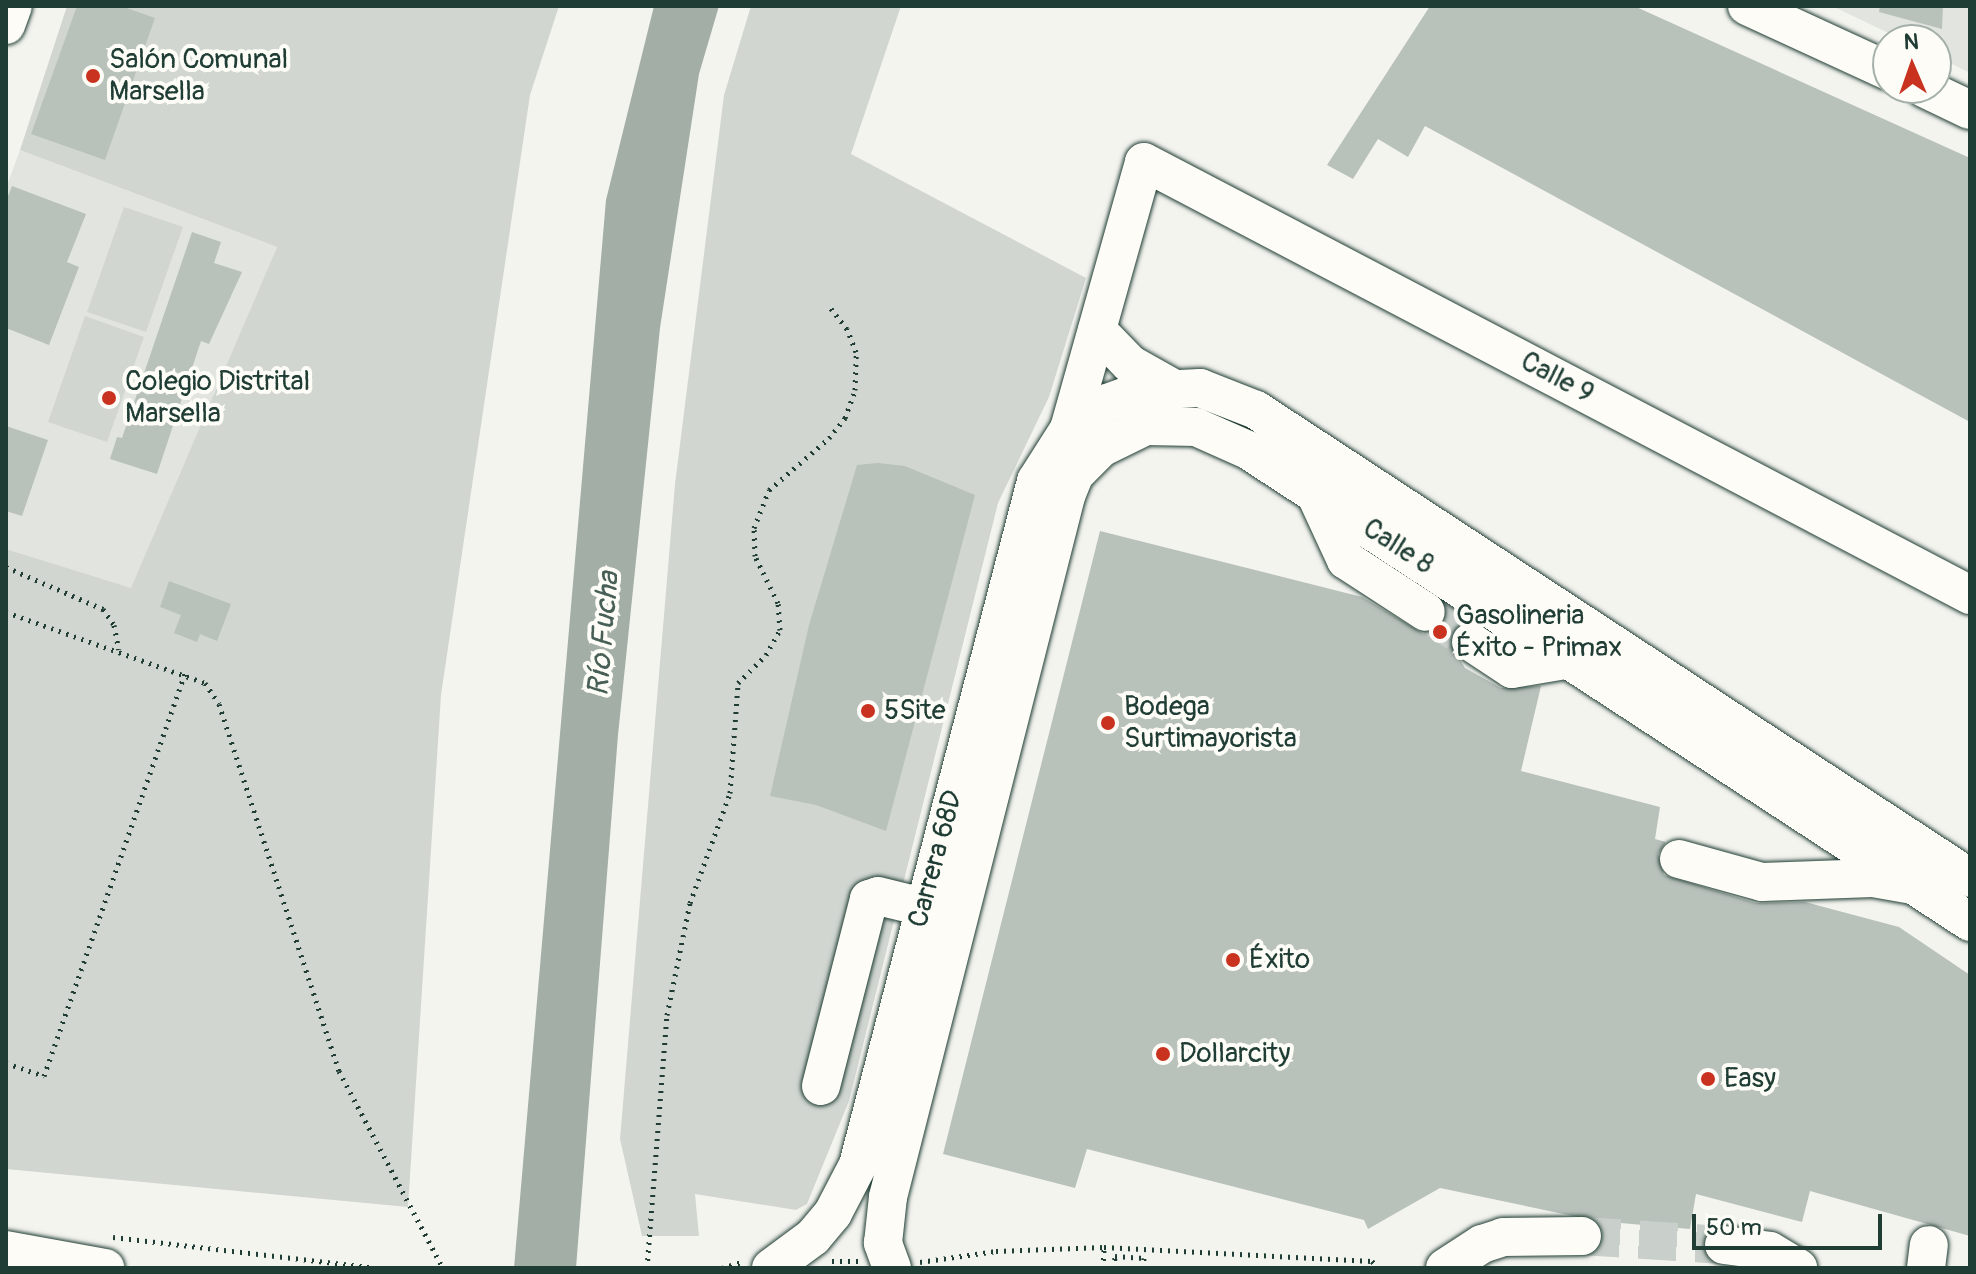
<!DOCTYPE html>
<html>
<head>
<meta charset="utf-8">
<style>
  body { margin:0 }
  #map { position:relative; width:1976px; height:1274px; overflow:hidden; background:#f4f4ef; font-family:Pangolin,sans-serif }
  div>[style] { position:absolute }
  [style*='--x'] { left:calc(var(--x)*1px); top:calc(var(--y)*1px); width:calc(var(--w)*1px); rotate:calc(var(--a)*1deg) }
  .built>* { inset:0; background:#e2e5df }
  .green>* { inset:0; background:#d1d6d1 }
  .water>* { inset:0; background:#a3aea7 }
  .building>* { inset:0; background:#b9c1bb }
  .minor-tunnel>* { height:38px; margin-top:-19px; transform-origin:0; background:repeating-linear-gradient(90deg,#c9cfca 0 38px,transparent 0 57px) }
  .path>* { height:5px; margin-top:-2.5px; transform-origin:0; background:repeating-linear-gradient(90deg,#1f3d34 0 2px,transparent 0 8px) }
  .roads { filter:drop-shadow(0 0 2px #1f3d34) drop-shadow(0 0 2px #1f3d34) }
  .minor>* { height:38px; margin:-19px; padding:0 19px; transform-origin:19px; border-radius:19px; background:#fdfcf7 }
  .dots>* { width:22px; height:22px; translate:-50% -50%; box-sizing:border-box; border:4px solid #fdfcf7; border-radius:50% }
  span { translate:-50% -50%; white-space:nowrap; text-align:center; line-height:1.15; -webkit-text-stroke:8px #fdfcf7; paint-order:stroke }
  .poi-label { font-size:28px; color:#1f3d34 }
  .left { translate:0 -50%; text-align:left }
  .street-label { font-size:28px; color:#1f3d34 }
  .water-label { font-size:30px; color:#475f56; font-style:italic }
  .frame { position:absolute; inset:0; border:8px solid #1f3d34; pointer-events:none }
  .north { position:absolute; left:1872px; top:24px; width:80px; height:80px; box-sizing:border-box; background:#fdfcf7; border:2px solid #a4b0a9; border-radius:50%; rotate:358deg; font-size:22px; font-weight:700; line-height:32px; text-align:center; color:#1f3d34 }
  .north::after { content:''; display:block; margin:auto; width:28px; height:36px; background:#c8321e; clip-path:polygon(50% 0,100% 100%,50% 72%,0 100%) }
  .scale { position:absolute; left:1692px; top:1214px; width:190px; height:36px; box-sizing:border-box; border:4px solid #1f3d34; border-top:0; padding-left:10px; font-size:24px; line-height:28px; white-space:nowrap; color:#1f3d34; -webkit-text-stroke:6px #fdfcf7; paint-order:stroke }
</style>
</head>
<body>
<div id="map">
  <div class="built">
    <i style="clip-path:polygon(1832px 6px,1970px 6px,1970px 73px,1936px 56px,1936px 40px,1903px 40px)"></i>
    <i style="clip-path:polygon(20px 150px,277px 247px,131px 589px,6px 549px,6px 188px)"></i>
  </div>
  <div class="green">
    <i style="clip-path:polygon(67px 6px,559px 6px,530px 95px,441px 695px,408px 1207px,6px 1169px,6px 549px,131px 588px,277px 247px,20px 150px)"></i>
    <i style="clip-path:polygon(751px 6px,901px 6px,851px 154px,1086px 278px,1049px 397px,998px 503px,849px 1101px,807px 1204px,796px 1210px,695px 1194px,699px 1236px,642px 1236px,620px 1139px,675px 484px,724px 95px)"></i>
    <i style="clip-path:polygon(124px 207px,183px 227px,146px 332px,87px 312px)"></i>
    <i style="clip-path:polygon(85px 316px,144px 337px,107px 442px,48px 422px)"></i>
  </div>
  <div class="water">
    <i style="clip-path:polygon(654px 6px,719px 6px,699px 74px,660px 328px,618px 735px,576px 1268px,514px 1268px,606px 200px)"></i>
  </div>
  <div class="building">
    <i style="clip-path:polygon(77px 6px,121px 6px,155px 18px,105px 160px,31px 134px)"></i>
    <i style="clip-path:polygon(1430px 6px,1634px 6px,1970px 158px,1970px 422px,1425px 126px,1408px 157px,1378px 139px,1353px 179px,1327px 165px)"></i>
    <i style="clip-path:polygon(1880px 6px,1943px 6px,1942px 29px,1879px 12px)"></i>
    <i style="clip-path:polygon(12px 186px,86px 214px,67px 262px,79px 267px,49px 345px,6px 328px,6px 201px)"></i>
    <i style="clip-path:polygon(192px 232px,221px 242px,214px 263px,242px 272px,209px 344px,201px 341px,157px 474px,110px 459px,117px 437px,122px 438px)"></i>
    <i style="clip-path:polygon(6px 426px,48px 440px,22px 516px,6px 511px)"></i>
    <i style="clip-path:polygon(878px 463px,905px 466px,975px 495px,886px 831px,816px 805px,770px 796px,809px 625px,857px 465px)"></i>
    <i style="clip-path:polygon(1100px 531px,1362px 597px,1424px 634px,1437px 631px,1447px 617px,1464px 622px,1449px 641px,1465px 668px,1501px 688px,1541px 686px,1521px 771px,1660px 807px,1655px 839px,1666px 842px,1658px 854px,1664px 875px,1756px 903px,1805px 902px,1899px 927px,1970px 975px,1970px 1236px,1810px 1191px,1802px 1222px,1696px 1194px,1690px 1229px,1597px 1221px,1440px 1188px,1368px 1229px,1364px 1220px,1087px 1149px,1075px 1188px,943px 1154px)"></i>
    <i style="clip-path:polygon(169px 581px,231px 604px,217px 641px,200px 634px,197px 642px,174px 633px,181px 615px,160px 607px)"></i>
  </div>
  <div class="minor-tunnel">
    <i style="--x:1426;--y:612;--w:54;--a:33.7"></i>
    <i style="--x:1582;--y:1236;--w:142;--a:3.6"></i>
  </div>
  <div class="path">
    <i style="--x:6;--y:567;--w:106;--a:23.4"></i>
    <i style="--x:103;--y:609;--w:19;--a:55"></i>
    <i style="--x:114;--y:625;--w:25;--a:79"></i>
    <i style="--x:6;--y:612;--w:211;--a:19.6"></i>
    <i style="--x:205;--y:683;--w:25;--a:56"></i>
    <i style="--x:219;--y:704;--w:386;--a:71.9"></i>
    <i style="--x:339;--y:1071;--w:223;--a:62.2"></i>
    <i style="--x:6;--y:1063;--w:40;--a:18.9"></i>
    <i style="--x:44;--y:1076;--w:427;--a:-70.7"></i>
    <i style="--x:113;--y:1237;--w:264;--a:6.7"></i>
    <i style="--x:832;--y:1261;--w:26;--a:0"></i>
    <i style="--x:920;--y:1262;--w:77;--a:-8.2"></i>
    <i style="--x:996;--y:1251;--w:108;--a:-2.1"></i>
    <i style="--x:1104;--y:1247;--w:268;--a:3"></i>
    <i style="--x:1372;--y:1261;--w:9;--a:49"></i>
    <i style="--x:647;--y:1268;--w:254;--a:-85.5"></i>
    <i style="--x:667;--y:1015;--w:114;--a:-78.4"></i>
    <i style="--x:690;--y:903;--w:117;--a:-70"></i>
    <i style="--x:730;--y:793;--w:110;--a:-85.8"></i>
    <i style="--x:738;--y:683;--w:40;--a:-45"></i>
    <i style="--x:766;--y:655;--w:29;--a:-61"></i>
    <i style="--x:780;--y:630;--w:27;--a:-94"></i>
    <i style="--x:778;--y:603;--w:52;--a:-116.1"></i>
    <i style="--x:755;--y:556;--w:28;--a:-92"></i>
    <i style="--x:754;--y:528;--w:41;--a:-68.5"></i>
    <i style="--x:769;--y:490;--w:79;--a:-40.9"></i>
    <i style="--x:829;--y:438;--w:26;--a:-51"></i>
    <i style="--x:845;--y:418;--w:30;--a:-70"></i>
    <i style="--x:855;--y:390;--w:38;--a:-88"></i>
    <i style="--x:856;--y:352;--w:25;--a:-111"></i>
    <i style="--x:847;--y:329;--w:31;--a:-128"></i>
    <i style="--x:722;--y:1268;--w:21;--a:-17"></i>
    <i style="--x:1103;--y:1268;--w:21;--a:-87"></i>
    <i style="--x:1114;--y:1268;--w:12;--a:-85"></i>
    <i style="--x:1115;--y:1256;--w:29;--a:4"></i>
    <i style="--x:1144;--y:1258;--w:10;--a:96"></i>
  </div>
  <div class="roads">
    <div class="minor">
      <i style="--x:1747;--y:6;--w:155;--a:24.7"></i>
      <i style="--x:6;--y:25;--w:20;--a:-70"></i>
      <i style="--x:1924;--y:88;--w:51;--a:25.6"></i>
      <i style="--x:1097;--y:330;--w:47;--a:45.9"></i>
      <i style="--x:1130;--y:364;--w:47;--a:29.3"></i>
      <i style="--x:1071;--y:440;--w:11;--a:-100"></i>
      <i style="--x:1069;--y:429;--w:277;--a:-74.3"></i>
      <i style="--x:1144;--y:162;--w:933;--a:27.66"></i>
      <i style="--x:1315;--y:493;--w:74;--a:65.2"></i>
      <i style="--x:1346;--y:560;--w:95;--a:33"></i>
      <i style="--x:1471;--y:642;--w:49;--a:33.4"></i>
      <i style="--x:1512;--y:669;--w:60;--a:-9.6"></i>
      <i style="--x:1679;--y:859;--w:86;--a:15.5"></i>
      <i style="--x:1762;--y:882;--w:111;--a:-2.1"></i>
      <i style="--x:1873;--y:878;--w:36;--a:10"></i>
      <i style="--x:821;--y:1086;--w:193;--a:-75.6"></i>
      <i style="--x:869;--y:899;--w:9;--a:-18"></i>
      <i style="--x:878;--y:896;--w:46;--a:13.7"></i>
      <i style="--x:1724;--y:1245;--w:46;--a:7.4"></i>
      <i style="--x:1770;--y:1251;--w:33;--a:31"></i>
      <i style="--x:6;--y:1250;--w:101;--a:10.3"></i>
      <i style="--x:771;--y:1268;--w:52;--a:-36.4"></i>
      <i style="--x:813;--y:1237;--w:31;--a:-50"></i>
      <i style="--x:833;--y:1213;--w:54;--a:-62.5"></i>
      <i style="--x:858;--y:1165;--w:707;--a:-75.41"></i>
      <i style="--x:1036;--y:481;--w:62;--a:-57.6"></i>
      <i style="--x:1069;--y:429;--w:46;--a:-34.4"></i>
      <i style="--x:1107;--y:403;--w:35;--a:-20"></i>
      <i style="--x:1140;--y:391;--w:60;--a:-2.9"></i>
      <i style="--x:1200;--y:388;--w:60;--a:21.4"></i>
      <i style="--x:1256;--y:410;--w:854;--a:33.24"></i>
      <i style="--x:892;--y:1268;--w:27;--a:-110"></i>
      <i style="--x:883;--y:1243;--w:46;--a:-83.8"></i>
      <i style="--x:888;--y:1197;--w:723;--a:-75.75"></i>
      <i style="--x:1066;--y:496;--w:24;--a:-68"></i>
      <i style="--x:1075;--y:474;--w:37;--a:-45"></i>
      <i style="--x:1101;--y:448;--w:50;--a:-26.1"></i>
      <i style="--x:1146;--y:426;--w:50;--a:1.1"></i>
      <i style="--x:1196;--y:427;--w:57;--a:23.9"></i>
      <i style="--x:1248;--y:450;--w:863;--a:33.17"></i>
      <i style="--x:1445;--y:1268;--w:44;--a:-33"></i>
      <i style="--x:1482;--y:1244;--w:22;--a:-18"></i>
      <i style="--x:1503;--y:1237;--w:79;--a:-0.7"></i>
      <i style="--x:1926;--y:1268;--w:23;--a:-83"></i>
    </div>
  </div>
  <div class="dots">
    <i style="left:93px;top:76px;background:#c8321e"></i>
    <i style="left:109px;top:398px;background:#c8321e"></i>
    <i style="left:1440px;top:632px;background:#c8321e"></i>
    <i style="left:868px;top:711px;background:#c8321e"></i>
    <i style="left:1108px;top:723px;background:#c8321e"></i>
    <i style="left:1233px;top:960px;background:#c8321e"></i>
    <i style="left:1163px;top:1054px;background:#c8321e"></i>
    <i style="left:1708px;top:1079px;background:#c8321e"></i>
  </div>
  <div class="poi-label">
    <span class="left" style="left:109px;top:76px">Salón Comunal<br>Marsella</span>
    <span class="left" style="left:125px;top:398px">Colegio Distrital<br>Marsella</span>
    <span class="left" style="left:1456px;top:632px">Gasolineria<br>Éxito - Primax</span>
    <span class="left" style="left:1124px;top:723px">Bodega<br>Surtimayorista</span>
    <span class="left" style="left:884px;top:711px">5Site</span>
    <span class="left" style="left:1249px;top:960px">Éxito</span>
    <span class="left" style="left:1179px;top:1054px">Dollarcity</span>
    <span class="left" style="left:1724px;top:1079px">Easy</span>
  </div>
  <div class="street-label">
    <span style="left:1557px;top:378px;rotate:28deg">Calle 9</span>
    <span style="left:1398px;top:547px;rotate:33deg">Calle 8</span>
    <span style="left:936px;top:859px;rotate:-75deg">Carrera 68D</span>
  </div>
  <div class="water-label">
    <span style="left:604px;top:634px;rotate:-85deg">Río Fucha</span>
  </div>
  <div class="frame"></div>
  <div class="north">N</div>
  <div class="scale">50 m</div>
</div>
</body>
</html>
